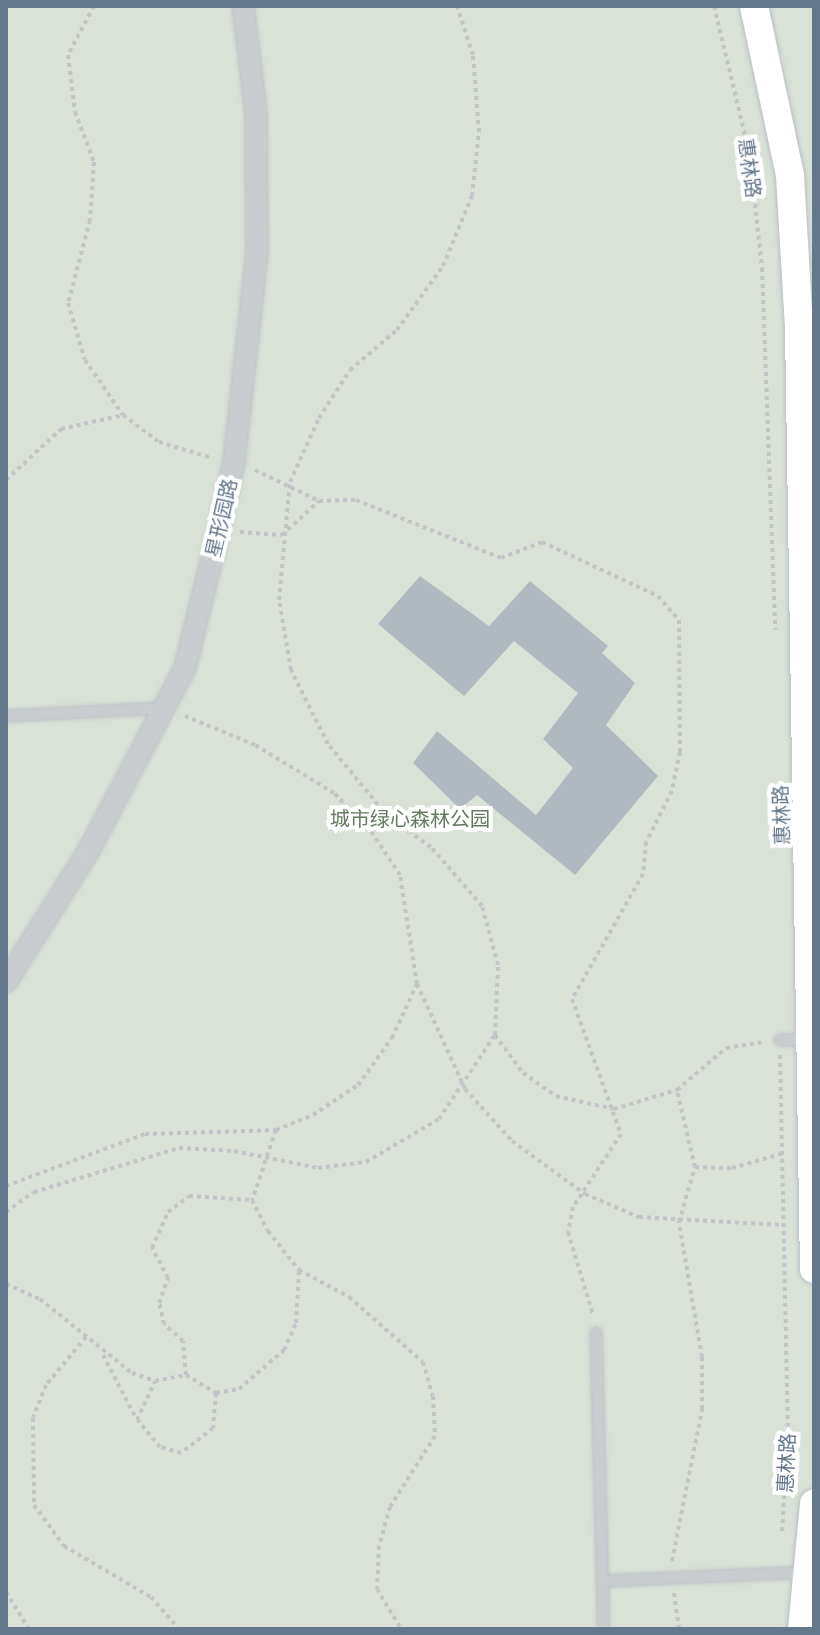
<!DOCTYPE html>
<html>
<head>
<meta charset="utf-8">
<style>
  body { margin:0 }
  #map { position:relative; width:820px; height:1635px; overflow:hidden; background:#f9f9f6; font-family:Commissioner,"Noto Sans SC",sans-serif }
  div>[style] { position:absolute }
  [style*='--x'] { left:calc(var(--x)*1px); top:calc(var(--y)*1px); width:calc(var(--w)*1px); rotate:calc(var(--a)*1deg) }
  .green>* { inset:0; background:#dae2d7 }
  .building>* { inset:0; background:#b1b9c0 }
  .path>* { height:4px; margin-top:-2px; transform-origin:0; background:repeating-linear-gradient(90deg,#c2c4c7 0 4px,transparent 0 8px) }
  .roads { filter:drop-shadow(0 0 2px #bbc0c5) drop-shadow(0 0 2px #bbc0c5) }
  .lane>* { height:10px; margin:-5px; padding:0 5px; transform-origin:5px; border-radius:5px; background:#c9cdd0 }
  .street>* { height:20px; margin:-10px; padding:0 10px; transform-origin:10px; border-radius:10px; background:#c9cdd0 }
  .secondary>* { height:28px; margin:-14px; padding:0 14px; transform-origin:14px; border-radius:14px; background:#fff }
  span { translate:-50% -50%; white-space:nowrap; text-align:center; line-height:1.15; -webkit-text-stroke:8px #fff; paint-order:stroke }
  .street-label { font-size:20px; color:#65778a }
  .park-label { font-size:20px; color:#657b61 }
  .frame { position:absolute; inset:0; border:8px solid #65778a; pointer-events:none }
</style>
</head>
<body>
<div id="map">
  <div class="green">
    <i style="clip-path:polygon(6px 6px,814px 6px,814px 1629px,6px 1629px)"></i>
  </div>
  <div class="building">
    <i style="clip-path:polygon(420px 576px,489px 626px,530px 581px,608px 646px,602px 653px,635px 683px,606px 725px,658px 776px,575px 875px,477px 795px,460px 809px,413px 763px,437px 731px,536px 815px,573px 768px,543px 739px,578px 693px,514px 641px,464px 696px,378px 624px)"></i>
  </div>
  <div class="path">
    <i style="--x:94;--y:6;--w:55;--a:118"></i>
    <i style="--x:68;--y:55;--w:57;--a:83"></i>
    <i style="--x:75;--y:112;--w:53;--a:69.2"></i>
    <i style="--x:94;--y:162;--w:58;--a:93.9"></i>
    <i style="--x:90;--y:220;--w:86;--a:104.8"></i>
    <i style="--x:68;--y:303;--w:59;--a:73.4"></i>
    <i style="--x:85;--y:360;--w:67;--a:55.4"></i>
    <i style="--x:123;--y:415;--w:45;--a:36.9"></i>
    <i style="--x:159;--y:442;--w:55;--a:16.8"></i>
    <i style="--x:714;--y:6;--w:154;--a:76.5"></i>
    <i style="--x:750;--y:156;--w:113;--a:83.9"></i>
    <i style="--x:762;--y:268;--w:362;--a:87.9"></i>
    <i style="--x:255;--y:470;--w:71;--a:25.8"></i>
    <i style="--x:6;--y:480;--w:75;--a:-42.8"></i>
    <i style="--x:61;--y:429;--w:64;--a:-12.7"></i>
    <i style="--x:240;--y:532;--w:42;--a:4.1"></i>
    <i style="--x:282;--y:535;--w:50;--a:-42.6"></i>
    <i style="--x:319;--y:501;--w:37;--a:-2"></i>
    <i style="--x:356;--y:500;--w:156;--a:21.8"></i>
    <i style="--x:501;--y:558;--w:44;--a:-21.3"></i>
    <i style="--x:542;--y:542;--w:128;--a:25"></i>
    <i style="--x:658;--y:596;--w:32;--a:49"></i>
    <i style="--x:679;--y:620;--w:132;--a:89.6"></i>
    <i style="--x:680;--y:752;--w:40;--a:102"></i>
    <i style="--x:672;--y:791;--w:57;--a:117"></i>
    <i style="--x:646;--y:842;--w:32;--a:95"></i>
    <i style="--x:643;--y:874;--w:144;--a:119.6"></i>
    <i style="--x:572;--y:999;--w:144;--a:70.1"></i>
    <i style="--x:621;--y:1134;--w:87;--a:123.3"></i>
    <i style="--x:573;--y:1207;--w:25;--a:101"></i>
    <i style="--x:568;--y:1232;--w:87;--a:73.2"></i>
    <i style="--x:417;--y:984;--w:115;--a:65.4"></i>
    <i style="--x:465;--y:1089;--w:70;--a:47.9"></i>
    <i style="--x:512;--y:1141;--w:90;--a:36"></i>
    <i style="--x:585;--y:1194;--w:59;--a:23.1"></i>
    <i style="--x:639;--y:1217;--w:143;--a:3.2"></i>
    <i style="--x:495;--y:1035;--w:47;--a:53.6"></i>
    <i style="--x:523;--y:1073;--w:40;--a:34.9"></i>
    <i style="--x:556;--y:1096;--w:59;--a:12.6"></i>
    <i style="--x:614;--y:1109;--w:66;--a:-16.8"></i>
    <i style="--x:677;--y:1090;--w:65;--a:-40.6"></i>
    <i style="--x:726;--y:1048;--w:36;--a:-9"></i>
    <i style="--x:780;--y:1055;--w:368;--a:88.8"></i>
    <i style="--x:788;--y:1423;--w:111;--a:93.1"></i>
    <i style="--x:276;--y:1130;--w:74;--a:108.9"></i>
    <i style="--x:252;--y:1200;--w:35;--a:63"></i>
    <i style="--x:268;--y:1231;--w:50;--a:51.5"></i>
    <i style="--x:299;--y:1270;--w:57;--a:28.4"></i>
    <i style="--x:349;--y:1297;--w:98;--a:41.3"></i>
    <i style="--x:423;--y:1362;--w:35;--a:74"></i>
    <i style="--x:433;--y:1396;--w:40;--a:87.1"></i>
    <i style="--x:435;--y:1436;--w:84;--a:122.4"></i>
    <i style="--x:390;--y:1507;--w:41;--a:105.8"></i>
    <i style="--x:379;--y:1546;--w:43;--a:92.7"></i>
    <i style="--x:377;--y:1589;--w:47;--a:59"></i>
    <i style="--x:695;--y:1167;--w:37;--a:2"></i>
    <i style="--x:732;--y:1168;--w:51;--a:-15.9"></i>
    <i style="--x:6;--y:1186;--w:148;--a:-20.5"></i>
    <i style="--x:145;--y:1134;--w:131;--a:-1.7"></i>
    <i style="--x:276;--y:1130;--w:40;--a:-22"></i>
    <i style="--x:313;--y:1115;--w:54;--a:-33.7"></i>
    <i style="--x:358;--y:1085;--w:58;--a:-54.1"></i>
    <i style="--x:392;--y:1038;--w:60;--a:-65.2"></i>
    <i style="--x:417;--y:984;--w:110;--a:-98.9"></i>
    <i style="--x:400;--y:875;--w:53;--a:-123.4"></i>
    <i style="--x:371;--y:831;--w:53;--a:-134.2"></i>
    <i style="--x:334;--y:793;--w:92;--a:-148.7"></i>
    <i style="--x:255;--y:745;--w:76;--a:-157.5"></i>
    <i style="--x:6;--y:1212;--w:34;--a:-36"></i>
    <i style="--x:34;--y:1192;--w:152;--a:-16.9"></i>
    <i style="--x:179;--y:1148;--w:55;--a:3.1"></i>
    <i style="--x:234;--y:1151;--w:86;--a:11.4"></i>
    <i style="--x:318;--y:1168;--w:48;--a:-7.1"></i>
    <i style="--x:366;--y:1162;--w:85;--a:-30.5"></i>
    <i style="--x:439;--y:1119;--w:101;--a:-56.3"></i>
    <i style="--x:495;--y:1035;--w:70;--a:-87.5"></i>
    <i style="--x:498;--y:965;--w:61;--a:-105.2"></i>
    <i style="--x:482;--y:906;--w:78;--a:-130.8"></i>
    <i style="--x:431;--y:847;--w:52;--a:-145.1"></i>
    <i style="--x:388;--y:817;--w:94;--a:-129.4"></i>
    <i style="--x:328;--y:744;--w:83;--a:-116.6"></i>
    <i style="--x:291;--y:670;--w:71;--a:-99.7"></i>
    <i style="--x:279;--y:600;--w:119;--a:-84.7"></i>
    <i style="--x:290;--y:482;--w:70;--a:-65.6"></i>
    <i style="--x:319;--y:418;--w:57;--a:-57.1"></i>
    <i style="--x:350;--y:370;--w:62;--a:-40.4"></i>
    <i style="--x:397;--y:330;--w:79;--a:-54.3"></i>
    <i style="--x:443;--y:266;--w:76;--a:-67.5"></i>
    <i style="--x:472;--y:196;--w:64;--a:-83.8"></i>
    <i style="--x:479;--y:132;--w:77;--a:-94.5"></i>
    <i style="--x:473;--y:55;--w:52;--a:-108.1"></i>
    <i style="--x:6;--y:1284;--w:37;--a:24"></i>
    <i style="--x:40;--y:1299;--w:118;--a:38.8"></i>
    <i style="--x:132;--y:1373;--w:24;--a:19"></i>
    <i style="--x:155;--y:1381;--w:32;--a:-11"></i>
    <i style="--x:186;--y:1375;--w:35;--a:31"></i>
    <i style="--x:216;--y:1393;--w:35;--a:95"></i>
    <i style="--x:213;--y:1428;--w:41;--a:142"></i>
    <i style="--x:181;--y:1453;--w:22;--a:-164"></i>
    <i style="--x:160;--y:1447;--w:35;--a:-130"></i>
    <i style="--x:137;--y:1420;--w:43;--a:-65.2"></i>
    <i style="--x:86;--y:1337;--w:62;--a:129.8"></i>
    <i style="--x:46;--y:1385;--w:35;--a:112"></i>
    <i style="--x:33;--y:1418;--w:87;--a:89.3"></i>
    <i style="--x:34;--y:1505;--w:51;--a:53.8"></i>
    <i style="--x:64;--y:1546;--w:101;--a:30.4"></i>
    <i style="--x:151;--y:1597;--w:43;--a:48.8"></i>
    <i style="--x:103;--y:1355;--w:71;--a:62.4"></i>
    <i style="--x:186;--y:1375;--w:34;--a:-95"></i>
    <i style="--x:183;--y:1341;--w:25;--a:-138"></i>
    <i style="--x:164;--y:1324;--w:22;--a:-103"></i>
    <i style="--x:159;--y:1303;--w:27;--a:-70"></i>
    <i style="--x:168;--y:1278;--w:34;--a:-118"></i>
    <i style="--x:152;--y:1248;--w:39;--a:-66"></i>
    <i style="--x:168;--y:1212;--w:26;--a:-37"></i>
    <i style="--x:189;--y:1196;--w:63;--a:3.6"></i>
    <i style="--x:216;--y:1393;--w:23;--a:-10"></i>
    <i style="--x:239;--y:1389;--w:60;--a:-40.9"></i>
    <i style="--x:284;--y:1350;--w:30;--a:-66"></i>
    <i style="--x:296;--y:1323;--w:52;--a:-86.7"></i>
    <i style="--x:672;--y:1561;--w:155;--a:-78.8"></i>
    <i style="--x:702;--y:1409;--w:52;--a:-90"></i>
    <i style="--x:702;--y:1357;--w:137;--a:-99.7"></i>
    <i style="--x:679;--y:1222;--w:57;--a:-73.8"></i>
    <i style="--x:695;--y:1167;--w:79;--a:-103.2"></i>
    <i style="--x:6;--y:1592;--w:44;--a:58.1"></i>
    <i style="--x:674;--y:1593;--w:36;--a:82"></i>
  </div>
  <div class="roads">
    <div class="lane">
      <i style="--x:6;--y:716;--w:158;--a:-2.9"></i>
      <i style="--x:780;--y:1040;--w:28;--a:0"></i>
      <i style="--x:596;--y:1333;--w:296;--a:88.5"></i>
      <i style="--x:603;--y:1581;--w:204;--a:-2.5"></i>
    </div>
    <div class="street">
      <i style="--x:6;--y:982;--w:156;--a:-57.8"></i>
      <i style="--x:89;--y:850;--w:206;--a:-62.2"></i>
      <i style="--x:185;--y:668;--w:147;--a:-76.2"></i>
      <i style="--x:220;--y:525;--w:65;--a:-77.5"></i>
      <i style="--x:234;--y:462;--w:209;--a:-83.7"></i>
      <i style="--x:257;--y:254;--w:141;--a:-90.4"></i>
      <i style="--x:256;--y:113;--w:108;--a:-96.9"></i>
    </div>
    <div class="secondary">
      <i style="--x:754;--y:6;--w:174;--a:78"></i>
      <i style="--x:790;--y:176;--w:151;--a:86.6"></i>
      <i style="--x:799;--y:327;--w:942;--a:89.09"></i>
      <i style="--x:802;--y:1629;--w:126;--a:-84.5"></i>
    </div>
  </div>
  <div class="street-label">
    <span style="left:750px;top:168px;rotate:82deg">惠林路</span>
    <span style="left:221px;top:518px;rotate:-77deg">星形园路</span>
    <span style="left:781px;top:815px;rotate:-92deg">惠林路</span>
    <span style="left:786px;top:1463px;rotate:-87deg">惠林路</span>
  </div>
  <div class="park-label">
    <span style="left:410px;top:818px">城市绿心森林公园</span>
  </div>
  <div class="frame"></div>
</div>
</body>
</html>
